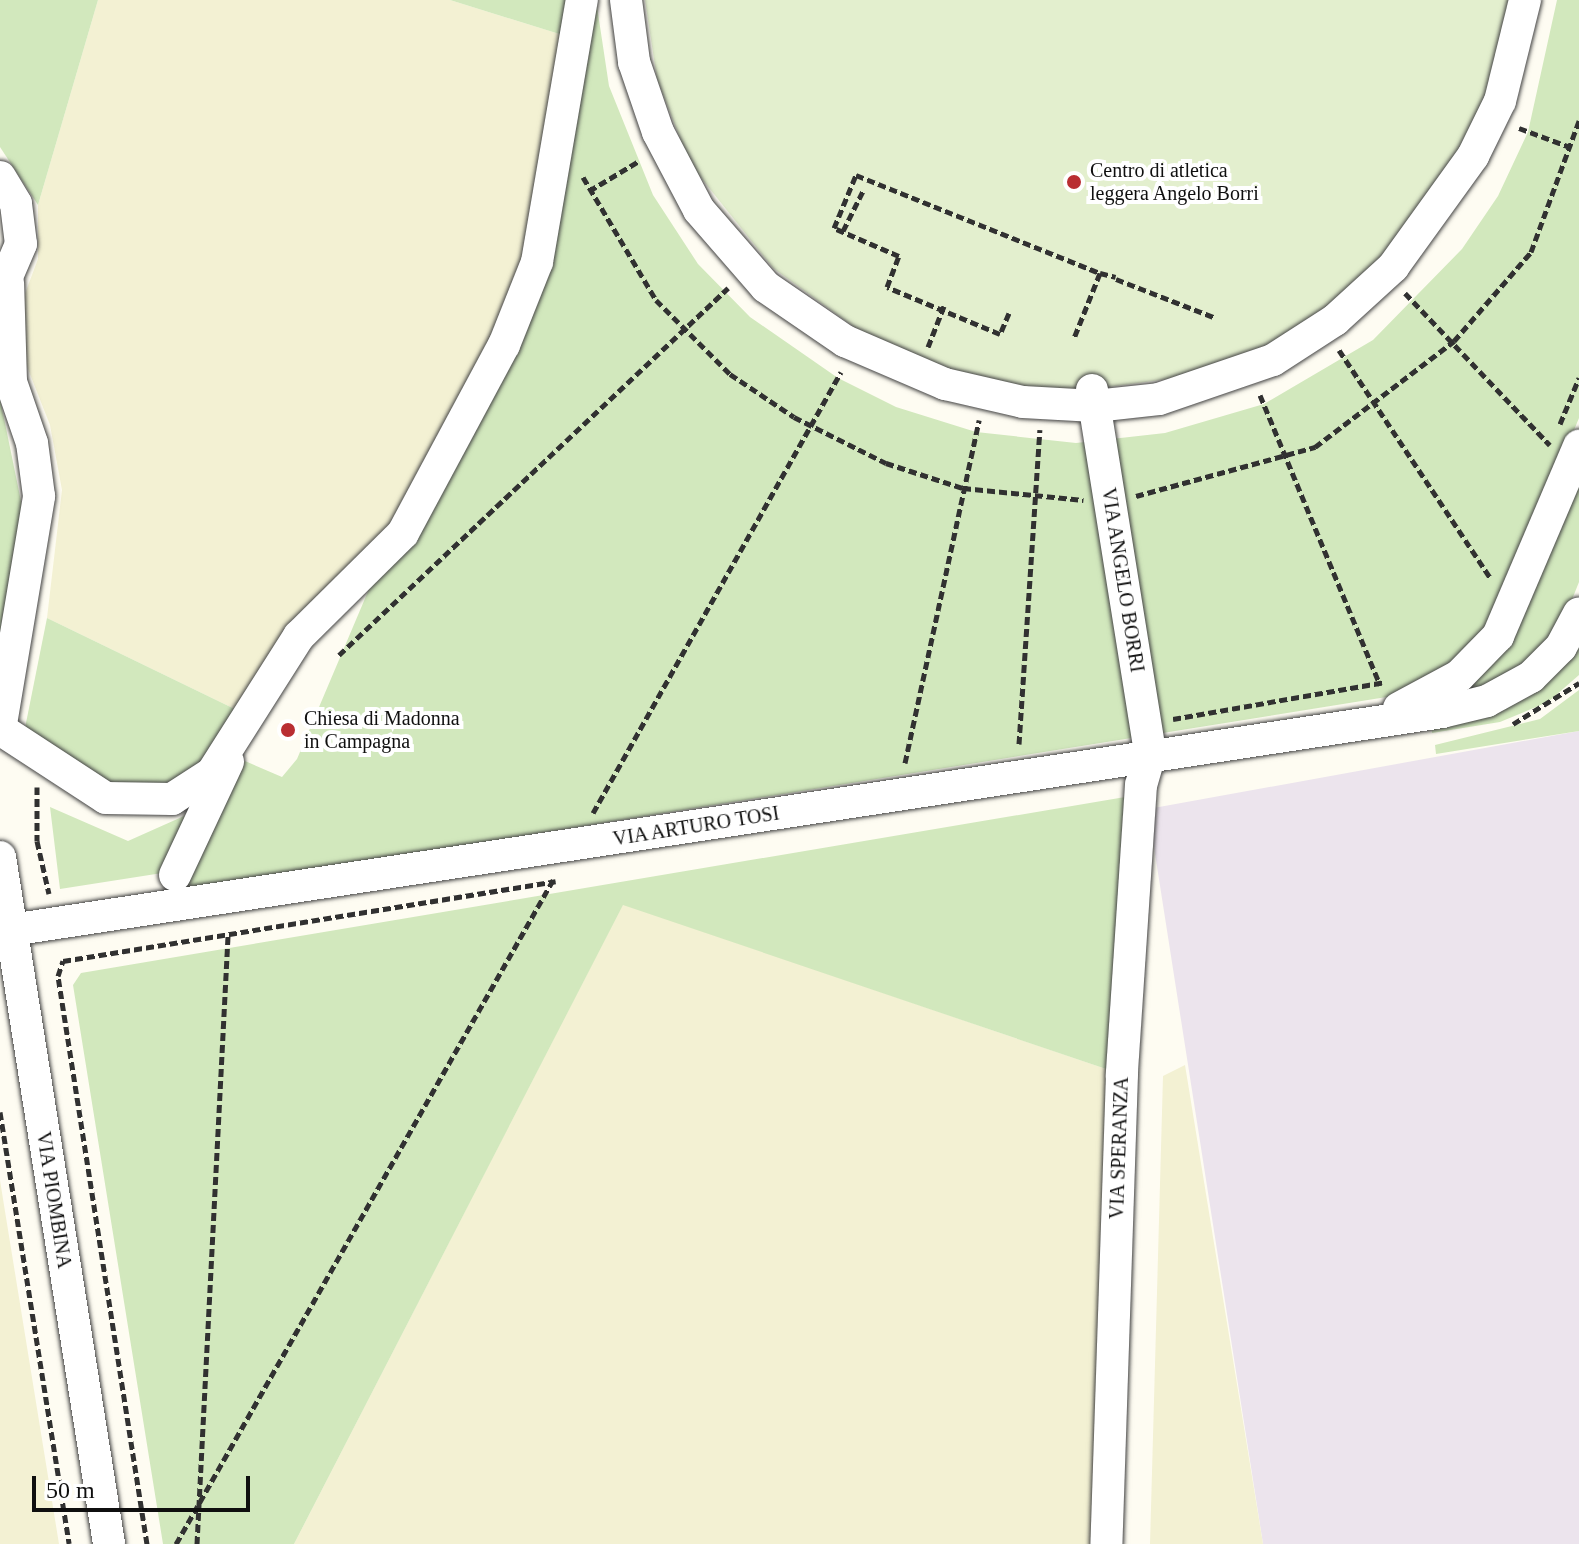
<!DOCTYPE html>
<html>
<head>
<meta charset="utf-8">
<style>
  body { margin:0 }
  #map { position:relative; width:1579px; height:1544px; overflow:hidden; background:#fefcf2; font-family:"Times New Roman",serif }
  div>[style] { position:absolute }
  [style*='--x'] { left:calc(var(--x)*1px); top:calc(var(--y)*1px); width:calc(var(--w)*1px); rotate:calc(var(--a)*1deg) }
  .industrial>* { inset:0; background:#ece4ed }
  .farmland>* { inset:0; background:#f3f1d3 }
  .green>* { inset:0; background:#d2e8bd }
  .pitch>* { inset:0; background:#e3efce }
  .path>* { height:5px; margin-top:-2.5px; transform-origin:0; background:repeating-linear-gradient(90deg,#313131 0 8px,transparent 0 12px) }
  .roads { filter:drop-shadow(0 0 2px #424242) drop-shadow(0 0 2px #424242) }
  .minor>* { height:32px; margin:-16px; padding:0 16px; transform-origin:16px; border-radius:16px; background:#fff }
  .dots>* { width:22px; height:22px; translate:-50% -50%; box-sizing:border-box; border:4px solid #fff; border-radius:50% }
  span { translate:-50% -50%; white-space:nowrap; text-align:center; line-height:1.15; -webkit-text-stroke:8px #fff; paint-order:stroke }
  .poi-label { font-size:20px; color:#0f0f0f }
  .left { translate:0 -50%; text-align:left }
  .street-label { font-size:20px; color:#0f0f0f }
  .scale { position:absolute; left:32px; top:1476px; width:218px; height:36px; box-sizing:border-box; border:4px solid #0f0f0f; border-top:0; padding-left:10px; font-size:24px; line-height:28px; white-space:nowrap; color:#0f0f0f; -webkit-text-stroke:6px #fff; paint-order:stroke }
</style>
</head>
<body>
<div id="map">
  <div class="industrial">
    <i style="clip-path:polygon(1579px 731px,1579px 1544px,1263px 1544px,1148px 809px)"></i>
  </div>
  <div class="farmland">
    <i style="clip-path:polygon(98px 0,450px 0,569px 37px,546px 187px,501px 323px,385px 545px,245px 714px,47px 618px,62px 490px,50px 425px,19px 346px,20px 307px,38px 259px,38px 205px)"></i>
    <i style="clip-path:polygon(623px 904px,1115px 1072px,1100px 1544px,294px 1544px)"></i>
    <i style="clip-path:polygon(1185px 1065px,1263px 1544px,1150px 1544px,1163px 1076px)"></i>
    <i style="clip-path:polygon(0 1180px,3px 1199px,59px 1544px,0 1544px)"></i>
  </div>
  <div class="green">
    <i style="clip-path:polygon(0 0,98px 0,38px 205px,0 147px)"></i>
    <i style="clip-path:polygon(450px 0,575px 0,569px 37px)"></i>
    <i style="clip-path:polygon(596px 0,609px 86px,653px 195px,698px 264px,750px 317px,838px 378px,896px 407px,976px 432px,1076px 443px,1165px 433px,1264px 404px,1373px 340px,1462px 249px,1498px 196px,1528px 132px,1557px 0,1579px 0,1579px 418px,1500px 608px,1469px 652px,1399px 695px,180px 891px,245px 761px,282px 777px,297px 759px,372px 582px,504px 345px)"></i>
    <i style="clip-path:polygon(0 399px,22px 506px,0 639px)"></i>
    <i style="clip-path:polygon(1579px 475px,1579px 582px,1565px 617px,1535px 657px,1470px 694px,1465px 686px)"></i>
    <i style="clip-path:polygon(47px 618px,245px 714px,199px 773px,132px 798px,23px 738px)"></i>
    <i style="clip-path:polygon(1579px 635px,1579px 675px,1548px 702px,1500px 722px,1432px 733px,1431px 723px)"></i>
    <i style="clip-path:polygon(1579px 690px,1579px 731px,1436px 754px,1435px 745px,1540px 719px)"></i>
    <i style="clip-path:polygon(1131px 796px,1115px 1072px,623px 905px,294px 1544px,163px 1544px,73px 985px,81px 973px)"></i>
    <i style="clip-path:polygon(50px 807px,128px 841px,193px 812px,175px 871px,60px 889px)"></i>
  </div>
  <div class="pitch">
    <i style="clip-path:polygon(645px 0,1509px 0,1491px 87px,1457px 164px,1362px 281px,1276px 342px,1183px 377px,1079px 391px,1000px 385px,883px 348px,773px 268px,690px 164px,657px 79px)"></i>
  </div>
  <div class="path">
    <i style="--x:1519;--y:128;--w:54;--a:20.4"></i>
    <i style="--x:583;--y:177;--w:143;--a:59.3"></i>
    <i style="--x:656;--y:300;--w:105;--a:45"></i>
    <i style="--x:730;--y:374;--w:77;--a:33.9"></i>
    <i style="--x:794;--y:417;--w:103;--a:26.6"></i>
    <i style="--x:886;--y:463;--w:81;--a:18"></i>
    <i style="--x:963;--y:488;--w:121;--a:5.7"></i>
    <i style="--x:589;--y:191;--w:58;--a:-31"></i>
    <i style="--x:843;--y:231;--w:47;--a:-63.4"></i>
    <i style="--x:1100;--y:273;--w:16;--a:14"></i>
    <i style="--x:1116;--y:279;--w:107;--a:21.3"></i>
    <i style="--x:1405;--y:293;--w:210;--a:46.4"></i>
    <i style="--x:1009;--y:313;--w:23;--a:113"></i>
    <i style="--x:1000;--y:334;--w:122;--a:-157.4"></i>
    <i style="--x:887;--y:287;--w:33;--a:-69"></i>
    <i style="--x:899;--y:256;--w:71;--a:-156.7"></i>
    <i style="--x:834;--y:228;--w:57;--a:-67.5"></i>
    <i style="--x:856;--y:175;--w:263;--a:21.9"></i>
    <i style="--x:1100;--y:273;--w:70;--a:111.8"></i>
    <i style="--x:928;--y:347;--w:44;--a:-68.7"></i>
    <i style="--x:1339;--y:350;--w:275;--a:56.4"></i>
    <i style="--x:1260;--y:395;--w:314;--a:67.5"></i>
    <i style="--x:1560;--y:424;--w:50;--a:-67.6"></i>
    <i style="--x:1136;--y:496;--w:186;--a:-15.3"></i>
    <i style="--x:1315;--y:447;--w:175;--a:-37.3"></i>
    <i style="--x:1454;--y:341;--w:118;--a:-49.1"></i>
    <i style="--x:1531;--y:252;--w:140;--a:-69.9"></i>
    <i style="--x:339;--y:655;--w:535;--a:-43.33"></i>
    <i style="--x:1173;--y:719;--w:214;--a:-9.9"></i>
    <i style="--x:1513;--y:724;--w:78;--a:-31.8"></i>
    <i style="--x:1019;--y:744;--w:315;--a:-86.2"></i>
    <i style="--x:905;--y:763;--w:351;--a:-77.8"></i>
    <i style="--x:37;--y:787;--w:54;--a:90"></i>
    <i style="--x:37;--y:841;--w:54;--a:77.2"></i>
    <i style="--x:593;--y:813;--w:506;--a:-60.65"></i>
    <i style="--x:0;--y:1112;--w:437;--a:80.9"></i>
    <i style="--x:147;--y:1544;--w:575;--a:-98.91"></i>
    <i style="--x:58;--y:976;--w:16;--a:-72"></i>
    <i style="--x:63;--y:961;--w:499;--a:-9.2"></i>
    <i style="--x:176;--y:1544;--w:764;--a:-60.41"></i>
    <i style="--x:197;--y:1544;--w:609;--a:-87.08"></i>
  </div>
  <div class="roads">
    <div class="minor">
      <i style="--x:626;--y:0;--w:63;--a:82.6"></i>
      <i style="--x:634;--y:62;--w:74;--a:71.1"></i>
      <i style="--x:658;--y:132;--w:88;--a:62.3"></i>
      <i style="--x:699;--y:210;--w:102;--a:49"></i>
      <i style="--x:766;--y:287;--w:96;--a:34.4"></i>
      <i style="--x:845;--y:341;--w:109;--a:23.3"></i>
      <i style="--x:945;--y:384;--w:80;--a:13"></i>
      <i style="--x:1023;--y:402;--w:72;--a:3.2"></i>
      <i style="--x:1095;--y:406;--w:64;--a:-6.2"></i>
      <i style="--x:1159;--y:399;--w:120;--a:-18.9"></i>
      <i style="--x:1273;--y:360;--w:74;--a:-32.8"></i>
      <i style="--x:1335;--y:320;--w:79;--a:-42.4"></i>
      <i style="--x:1393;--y:267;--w:137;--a:-54.2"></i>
      <i style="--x:1473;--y:156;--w:61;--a:-63.9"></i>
      <i style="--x:1500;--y:101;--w:104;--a:-76.1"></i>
      <i style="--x:0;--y:177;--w:31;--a:59"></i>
      <i style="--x:16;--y:204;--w:40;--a:82.9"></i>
      <i style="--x:21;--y:244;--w:53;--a:113.2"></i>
      <i style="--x:1092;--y:390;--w:369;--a:80.9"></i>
      <i style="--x:1150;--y:754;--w:32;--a:106"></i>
      <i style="--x:1141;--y:785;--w:290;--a:93.8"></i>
      <i style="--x:1122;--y:1074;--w:470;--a:91.9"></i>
      <i style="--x:1399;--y:708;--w:68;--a:-28.1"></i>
      <i style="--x:1459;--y:676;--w:56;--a:-45.7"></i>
      <i style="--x:1498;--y:636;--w:207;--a:-66.9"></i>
      <i style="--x:0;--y:729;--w:126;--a:33.1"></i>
      <i style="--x:106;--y:798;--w:66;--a:0.9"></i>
      <i style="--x:172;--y:799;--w:48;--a:-33"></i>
      <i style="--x:212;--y:773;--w:162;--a:-57.6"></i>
      <i style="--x:299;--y:636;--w:146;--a:-44.7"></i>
      <i style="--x:403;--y:533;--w:213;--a:-61.8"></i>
      <i style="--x:504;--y:345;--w:89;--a:-68.3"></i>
      <i style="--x:537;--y:262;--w:266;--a:-80.3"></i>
      <i style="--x:0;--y:730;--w:237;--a:-80.5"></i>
      <i style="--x:39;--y:496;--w:53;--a:-97.5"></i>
      <i style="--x:32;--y:443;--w:65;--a:-109"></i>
      <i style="--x:11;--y:382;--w:99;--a:-91.7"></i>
      <i style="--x:0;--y:857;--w:696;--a:80.98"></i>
      <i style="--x:175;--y:875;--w:125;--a:-64.9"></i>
      <i style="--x:11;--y:930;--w:1448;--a:-8.66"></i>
      <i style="--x:1442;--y:712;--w:46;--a:-13.7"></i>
      <i style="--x:1487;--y:701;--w:50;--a:-28.6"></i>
      <i style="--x:1531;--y:677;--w:42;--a:-45"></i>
      <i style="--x:1561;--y:647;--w:38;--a:-62"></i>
    </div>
  </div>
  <div class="dots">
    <i style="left:1074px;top:182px;background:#b92e32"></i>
    <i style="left:288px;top:730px;background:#b92e32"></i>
  </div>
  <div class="poi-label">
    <span class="left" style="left:1090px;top:182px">Centro di atletica<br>leggera Angelo Borri</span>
    <span class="left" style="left:304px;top:730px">Chiesa di Madonna<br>in Campagna</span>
  </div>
  <div class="street-label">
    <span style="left:1123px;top:580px;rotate:81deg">VIA ANGELO BORRI</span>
    <span style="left:696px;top:826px;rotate:-9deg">VIA ARTURO TOSI</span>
    <span style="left:1119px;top:1148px;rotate:-88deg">VIA SPERANZA</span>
    <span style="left:54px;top:1200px;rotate:81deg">VIA PIOMBINA</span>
  </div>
  <div class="scale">50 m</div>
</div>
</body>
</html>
